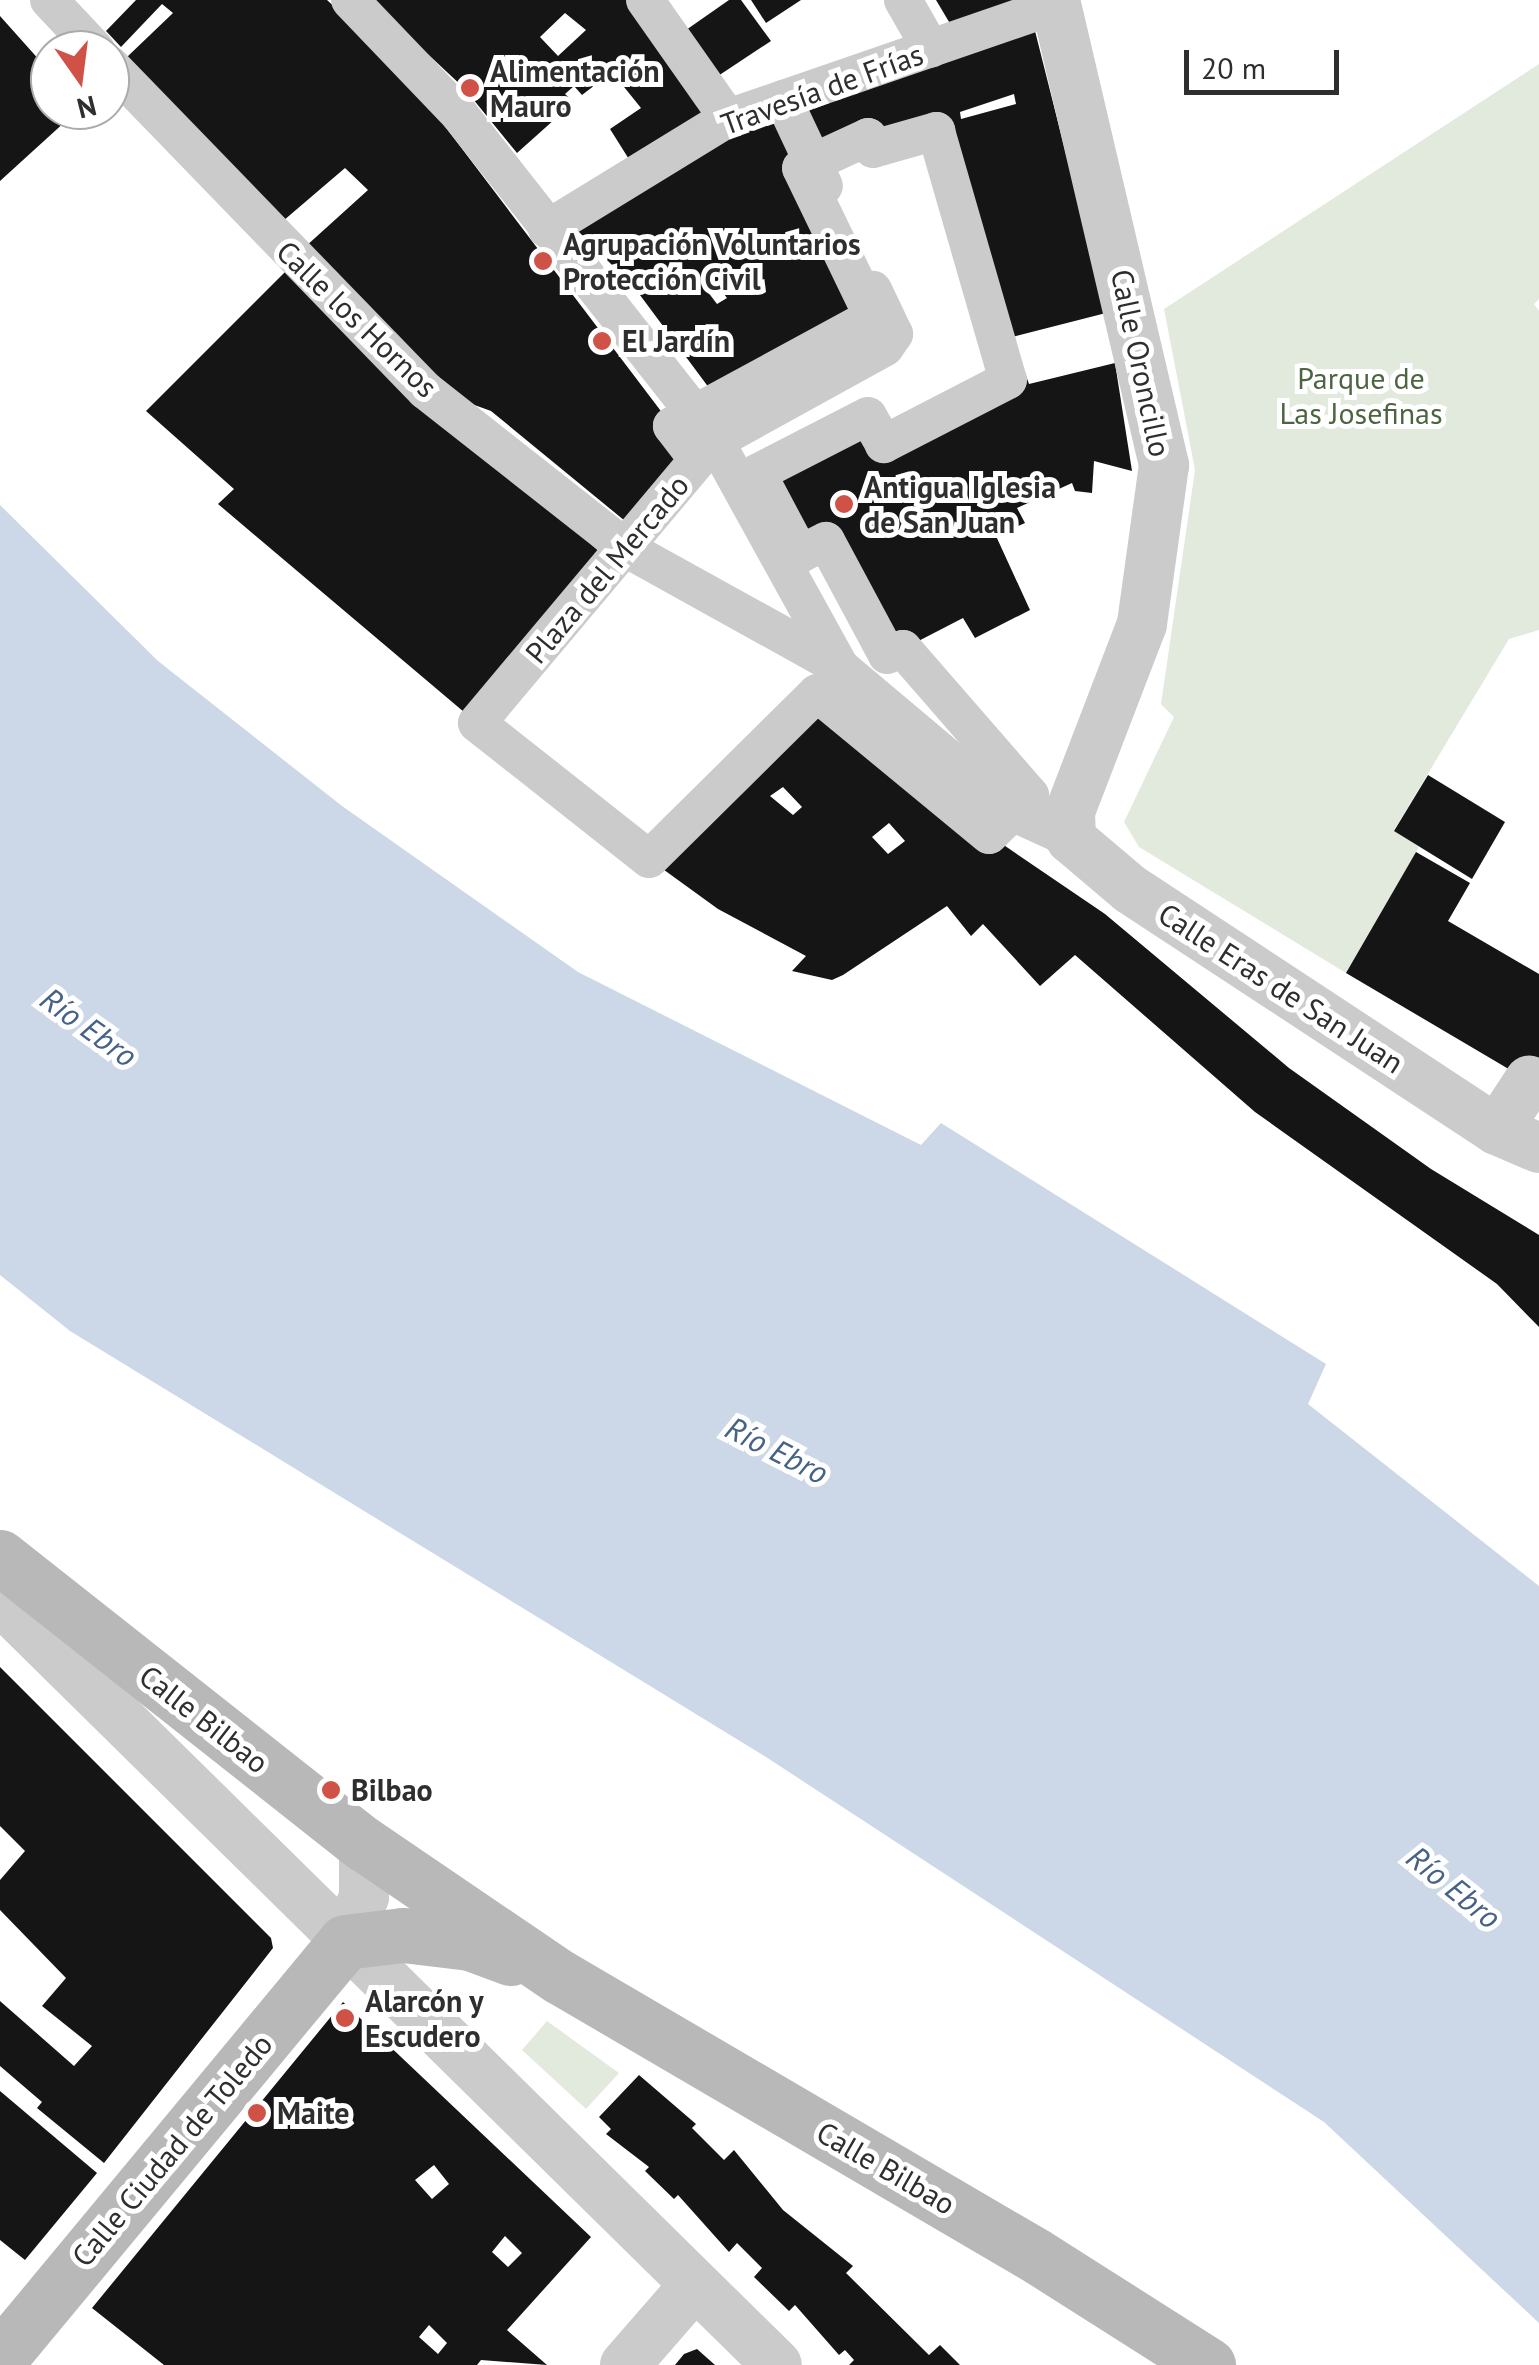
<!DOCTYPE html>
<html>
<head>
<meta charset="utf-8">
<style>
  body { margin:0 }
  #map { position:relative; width:1539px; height:2365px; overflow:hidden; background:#fff; font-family:"PT Sans",sans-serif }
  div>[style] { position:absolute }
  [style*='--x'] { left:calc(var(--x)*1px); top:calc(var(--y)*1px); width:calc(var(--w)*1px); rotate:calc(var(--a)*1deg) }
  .green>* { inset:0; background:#e2eade }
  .water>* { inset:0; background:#ccd8e7 }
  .building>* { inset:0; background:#151515 }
  .pedestrian>* { height:38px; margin:-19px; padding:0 19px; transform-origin:19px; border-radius:19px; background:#cbcbcb }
  .minor>* { height:50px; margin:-25px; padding:0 25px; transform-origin:25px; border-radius:25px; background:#cbcbcb }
  .secondary>* { height:55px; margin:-27.5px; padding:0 27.5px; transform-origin:27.5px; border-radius:27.5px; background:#b8b8b8 }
  .dots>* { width:28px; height:28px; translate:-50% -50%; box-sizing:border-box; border:5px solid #fff; border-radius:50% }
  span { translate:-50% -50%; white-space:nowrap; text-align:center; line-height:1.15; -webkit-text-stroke:10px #fff; paint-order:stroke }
  .poi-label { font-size:30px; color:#2e2e2e; font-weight:700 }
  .left { translate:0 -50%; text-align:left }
  .street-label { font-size:30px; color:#2e2e2e }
  .park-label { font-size:30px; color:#4c6541 }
  .water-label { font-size:32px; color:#466386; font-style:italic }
  .north { position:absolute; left:30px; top:30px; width:100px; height:100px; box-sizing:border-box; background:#fff; border:2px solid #ababab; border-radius:50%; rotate:166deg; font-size:28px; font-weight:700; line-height:40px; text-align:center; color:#2e2e2e }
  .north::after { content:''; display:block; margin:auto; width:35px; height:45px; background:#d05246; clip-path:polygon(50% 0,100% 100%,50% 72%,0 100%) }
  .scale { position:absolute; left:1184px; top:50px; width:155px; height:45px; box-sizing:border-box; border:5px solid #2e2e2e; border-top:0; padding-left:12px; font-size:30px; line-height:35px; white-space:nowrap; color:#2e2e2e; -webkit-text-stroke:8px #fff; paint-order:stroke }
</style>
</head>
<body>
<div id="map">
  <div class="green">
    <i style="clip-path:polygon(1539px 64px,1539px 299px,1534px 304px,1539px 311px,1539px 630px,1509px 639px,1394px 830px,1419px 847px,1346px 973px,1139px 847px,1124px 822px,1174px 717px,1161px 704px,1195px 470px,1164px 309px)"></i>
    <i style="clip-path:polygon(547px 2021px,619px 2073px,586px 2109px,522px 2050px)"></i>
  </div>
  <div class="water">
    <i style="clip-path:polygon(0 505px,158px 661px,342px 806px,578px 972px,921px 1145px,941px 1123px,1326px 1364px,1308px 1404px,1539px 1586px,1539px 2323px,1324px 2122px,766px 1757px,70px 1331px,0 1275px)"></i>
  </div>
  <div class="building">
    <i style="clip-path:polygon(136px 0,327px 0,351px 22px,444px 125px,698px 460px,636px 530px,491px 411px,458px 399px,305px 247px,368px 190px,345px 168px,283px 221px,127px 57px,173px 13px,162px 4px,121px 47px,106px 31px)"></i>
    <i style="clip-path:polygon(evenodd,370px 0,626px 0,707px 116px,632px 164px,610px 129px,641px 108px,612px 72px,582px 95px,574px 86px,565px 94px,574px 102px,517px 153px,464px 88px,370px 0,565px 13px,586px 30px,558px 56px,540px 37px,565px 13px)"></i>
    <i style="clip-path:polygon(729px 0,741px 0,771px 41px,718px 76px,686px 30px)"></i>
    <i style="clip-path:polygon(751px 0,801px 0,766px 23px)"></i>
    <i style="clip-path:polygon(936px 0,1024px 0,955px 32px)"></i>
    <i style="clip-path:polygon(0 16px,50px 72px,50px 110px,78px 110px,0 181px)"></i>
    <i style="clip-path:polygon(evenodd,1034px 27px,1106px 313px,997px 341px,936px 131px,825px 158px,797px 107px,1034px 27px,1014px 94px,1016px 104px,961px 119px,960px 112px,1014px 94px)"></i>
    <i style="clip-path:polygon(evenodd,775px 113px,873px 317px,718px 400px,634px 287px,570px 223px,775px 113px,718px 286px,727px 298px,717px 304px,708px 292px,718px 286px)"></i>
    <i style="clip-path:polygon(288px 269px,614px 565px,477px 723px,218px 504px,234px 489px,146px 411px)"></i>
    <i style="clip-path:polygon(1115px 363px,1132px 471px,1094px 461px,1092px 493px,1075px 491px,1072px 483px,1017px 508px,1025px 523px,996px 536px,1030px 610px,975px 638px,963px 618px,903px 649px,854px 590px,800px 554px,757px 473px,868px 416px,884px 444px,1025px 373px,1029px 384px)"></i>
    <i style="clip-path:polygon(evenodd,817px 693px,989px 835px,1105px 914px,1289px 1068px,1431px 1169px,1539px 1235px,1539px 1327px,1497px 1284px,1255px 1112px,1075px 955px,1040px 986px,983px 924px,971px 936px,947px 906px,843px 975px,832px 980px,792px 971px,806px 956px,718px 909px,649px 859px,817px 693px,783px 787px,802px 807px,793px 815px,770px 796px,783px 787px,817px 693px,889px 823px,905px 841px,888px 854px,872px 837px,889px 823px)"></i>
    <i style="clip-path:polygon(1428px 775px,1505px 822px,1472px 879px,1394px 831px)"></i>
    <i style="clip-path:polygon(1416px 852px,1470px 883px,1448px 921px,1539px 974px,1539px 1087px,1346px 973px)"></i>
    <i style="clip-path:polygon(0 1667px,271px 1938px,273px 1948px,104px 2163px,37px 2108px,42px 2102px,0 2066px,0 2001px,74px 2066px,92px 2046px,42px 2006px,66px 1978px,0 1910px,0 1880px,25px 1851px,0 1826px)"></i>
    <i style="clip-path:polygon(evenodd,343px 2002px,591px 2237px,507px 2330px,547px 2365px,481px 2360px,477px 2365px,164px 2365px,92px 2308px,343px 2002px,434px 2165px,449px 2184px,432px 2199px,415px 2180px,434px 2165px,343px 2002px,505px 2236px,522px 2253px,508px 2267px,492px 2252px,505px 2236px,343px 2002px,429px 2325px,447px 2343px,438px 2354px,419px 2337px,429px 2325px)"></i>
    <i style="clip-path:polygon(639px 2075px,696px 2124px,692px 2128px,724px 2160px,734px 2150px,783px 2210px,853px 2266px,846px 2273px,929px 2355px,940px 2345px,960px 2365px,849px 2365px,854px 2360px,845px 2350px,839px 2355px,795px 2305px,789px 2311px,754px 2277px,762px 2268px,737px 2243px,729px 2252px,678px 2195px,674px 2199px,645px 2171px,649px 2167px,606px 2134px,611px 2129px,599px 2117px)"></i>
    <i style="clip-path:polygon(0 2091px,97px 2173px,25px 2260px,0 2240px)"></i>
    <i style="clip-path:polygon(697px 2349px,715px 2365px,675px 2365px,684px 2354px)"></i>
  </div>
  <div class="pedestrian">
    <i style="--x:49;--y:0;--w:69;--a:46.8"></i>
    <i style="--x:350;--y:0;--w:158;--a:46.3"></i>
    <i style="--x:459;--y:114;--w:405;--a:51.8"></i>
    <i style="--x:645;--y:0;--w:144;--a:54.9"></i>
    <i style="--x:903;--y:0;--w:56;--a:60.3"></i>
    <i style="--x:110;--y:65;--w:453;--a:45.9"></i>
    <i style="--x:425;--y:390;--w:257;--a:38.2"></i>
    <i style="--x:627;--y:549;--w:244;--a:29"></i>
    <i style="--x:840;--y:667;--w:225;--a:40.1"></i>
    <i style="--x:1012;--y:812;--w:65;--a:24.6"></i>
    <i style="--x:783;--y:99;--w:96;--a:64.8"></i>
    <i style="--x:936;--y:131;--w:259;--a:73.9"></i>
    <i style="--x:1008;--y:380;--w:140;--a:152.7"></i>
    <i style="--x:884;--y:444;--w:32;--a:-120"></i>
    <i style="--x:868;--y:416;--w:125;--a:152.8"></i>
    <i style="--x:757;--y:473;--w:92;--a:62"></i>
    <i style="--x:800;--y:554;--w:29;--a:-27"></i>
    <i style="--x:826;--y:541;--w:129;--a:61.8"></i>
    <i style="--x:887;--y:655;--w:17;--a:-21"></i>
    <i style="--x:903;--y:649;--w:194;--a:49"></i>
    <i style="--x:1030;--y:795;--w:57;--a:135.7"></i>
    <i style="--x:989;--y:835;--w:223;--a:-140.5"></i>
    <i style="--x:817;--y:693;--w:236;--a:135.3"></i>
    <i style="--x:649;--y:859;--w:219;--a:-141.7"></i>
    <i style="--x:477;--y:723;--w:344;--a:-50"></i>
    <i style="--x:698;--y:460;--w:43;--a:-127.4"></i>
    <i style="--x:672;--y:426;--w:229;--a:-28.5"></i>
    <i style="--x:873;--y:317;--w:165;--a:-115.8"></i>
    <i style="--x:801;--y:168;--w:74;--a:-24.8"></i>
    <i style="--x:868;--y:137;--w:13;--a:67"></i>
    <i style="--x:873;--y:149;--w:66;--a:-15.9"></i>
    <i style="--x:547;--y:229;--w:212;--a:-31.5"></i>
    <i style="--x:728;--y:118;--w:348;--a:-19"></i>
    <i style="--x:840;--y:667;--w:258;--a:-118.9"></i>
    <i style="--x:715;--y:441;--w:194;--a:-28.9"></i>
    <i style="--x:885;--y:347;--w:16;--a:-55"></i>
    <i style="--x:894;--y:334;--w:49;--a:-115.5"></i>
  </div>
  <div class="minor">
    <i style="--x:1055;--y:0;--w:478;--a:76.8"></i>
    <i style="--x:1164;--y:465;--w:161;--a:97.9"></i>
    <i style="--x:1142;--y:624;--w:201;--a:111"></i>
    <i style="--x:1070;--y:812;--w:27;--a:88"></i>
    <i style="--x:1071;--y:839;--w:77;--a:40.3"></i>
    <i style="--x:1130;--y:889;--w:439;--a:33.3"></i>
    <i style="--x:1497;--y:1130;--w:46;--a:23.2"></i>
    <i style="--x:1497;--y:1130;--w:59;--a:-56.9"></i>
    <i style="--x:0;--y:1600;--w:1090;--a:44.55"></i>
    <i style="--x:345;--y:1942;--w:49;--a:-67.1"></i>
    <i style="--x:364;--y:1897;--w:53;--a:-90"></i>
    <i style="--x:625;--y:2365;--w:102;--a:-49"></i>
  </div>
  <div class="secondary">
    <i style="--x:0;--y:1557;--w:464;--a:38.3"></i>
    <i style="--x:364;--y:1844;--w:237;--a:34.2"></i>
    <i style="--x:560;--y:1977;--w:550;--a:30.34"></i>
    <i style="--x:1035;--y:2255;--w:205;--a:32.4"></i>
    <i style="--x:0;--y:2358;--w:540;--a:-50.33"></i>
    <i style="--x:345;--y:1942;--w:58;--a:-6.9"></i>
    <i style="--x:403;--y:1935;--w:67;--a:6.8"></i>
    <i style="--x:470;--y:1943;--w:43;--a:20.6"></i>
  </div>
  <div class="dots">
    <i style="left:470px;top:88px;background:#d05246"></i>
    <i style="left:543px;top:261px;background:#d05246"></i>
    <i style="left:602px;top:341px;background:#d05246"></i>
    <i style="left:844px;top:504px;background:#d05246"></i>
    <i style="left:331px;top:1790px;background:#d05246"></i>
    <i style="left:345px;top:2018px;background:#d05246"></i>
    <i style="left:257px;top:2113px;background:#d05246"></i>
  </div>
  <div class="poi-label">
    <span class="left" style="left:490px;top:88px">Alimentación<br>Mauro</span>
    <span class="left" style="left:563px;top:261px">Agrupación Voluntarios<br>Protección Civil</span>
    <span class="left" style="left:622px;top:341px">El Jardín</span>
    <span class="left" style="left:864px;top:504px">Antigua Iglesia<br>de San Juan</span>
    <span class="left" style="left:351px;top:1790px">Bilbao</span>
    <span class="left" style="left:365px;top:2018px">Alarcón y<br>Escudero</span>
    <span class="left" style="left:277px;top:2113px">Maite</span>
  </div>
  <div class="street-label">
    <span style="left:822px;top:89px;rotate:-20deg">Travesía de Frías</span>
    <span style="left:357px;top:319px;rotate:44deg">Calle los Hornos</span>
    <span style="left:1141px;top:363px;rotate:78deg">Calle Oroncillo</span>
    <span style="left:607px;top:569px;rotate:-50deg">Plaza del Mercado</span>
    <span style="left:1281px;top:988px;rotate:33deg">Calle Eras de San Juan</span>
    <span style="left:204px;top:1719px;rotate:38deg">Calle Bilbao</span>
    <span style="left:172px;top:2150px;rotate:-50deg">Calle Ciudad de Toledo</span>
    <span style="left:886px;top:2168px;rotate:30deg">Calle Bilbao</span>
  </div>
  <div class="park-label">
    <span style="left:1361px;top:395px">Parque de<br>Las Josefinas</span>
  </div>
  <div class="water-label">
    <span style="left:89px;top:1027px;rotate:36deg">Río Ebro</span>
    <span style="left:777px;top:1450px;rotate:27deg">Río Ebro</span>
    <span style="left:1454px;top:1887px;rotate:39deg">Río Ebro</span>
  </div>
  <div class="north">N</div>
  <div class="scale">20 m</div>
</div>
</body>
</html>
